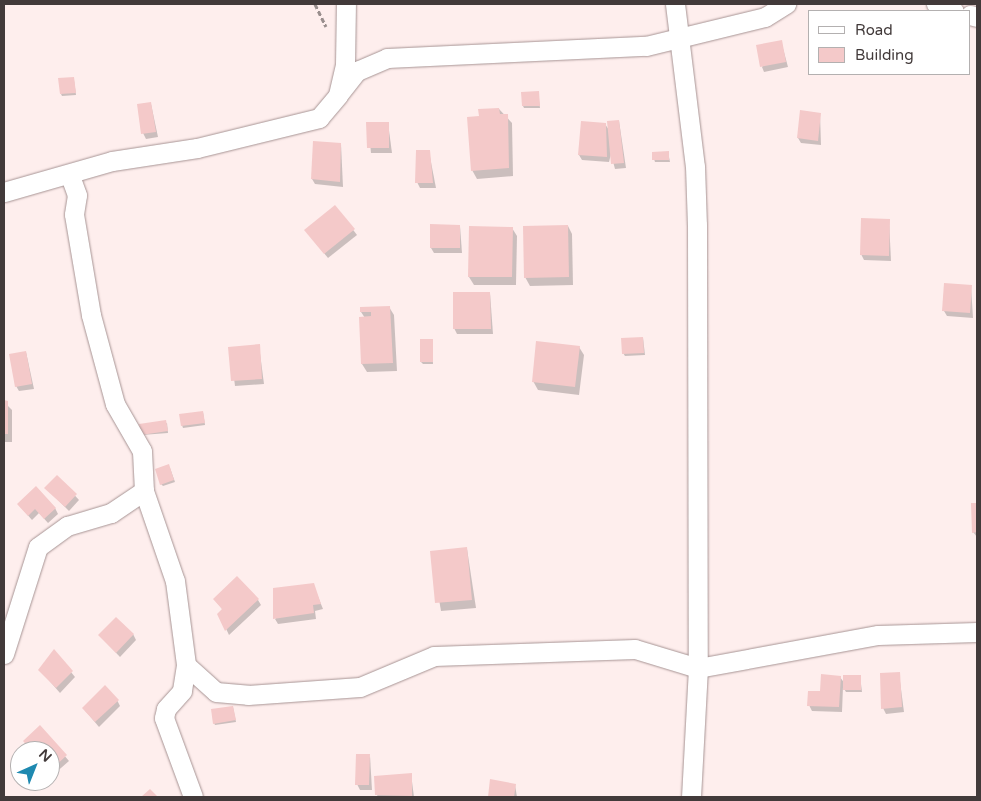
<!DOCTYPE html>
<html>
<head>
<meta charset="utf-8">
<style>
  body { margin:0 }
  #map { position:relative; width:981px; height:801px; overflow:hidden; background:#feeeed; font-family:"Varela Round",sans-serif }
  div>[style] { position:absolute }
  [style*='--x'] { left:calc(var(--x)*1px); top:calc(var(--y)*1px); width:calc(var(--w)*1px); rotate:calc(var(--a)*1deg) }
  .shadow>* { inset:0; background:#0003 }
  .building>* { inset:0; background:#f4c9c9 }
  .path>* { height:3px; margin-top:-1.5px; transform-origin:0; background:repeating-linear-gradient(90deg,#998e8d 0 5px,transparent 0 7.5px) }
  .roads { filter:drop-shadow(0 0 1px #a79494) drop-shadow(0 0 1px #a79494) }
  .street>* { height:19px; margin:-9.5px; padding:0 9.5px; transform-origin:9.5px; border-radius:9.5px; background:#fff }
  span { translate:-50% -50%; white-space:nowrap; text-align:center; line-height:1.15; -webkit-text-stroke:5px #fff; paint-order:stroke }
  .frame { position:absolute; inset:0; border:5px solid #423a3a; pointer-events:none }
  .legend { position:absolute; left:808px; top:10px; width:162px; height:65px; box-sizing:border-box; background:#fff; border:1px solid #b3b0b0; margin:0; padding:6px 9px; list-style:none; font-size:15px; color:#423a3a }
  .legend li { display:flex; align-items:center; gap:10px; height:25px }
  .legend b { width:25px; border:1px solid #b3b0b0 }
  .north { position:absolute; left:10px; top:741px; width:50px; height:50px; box-sizing:border-box; background:#fff; border:1px solid #b3b0b0; border-radius:50%; rotate:44deg; font-size:14px; font-weight:700; line-height:20px; text-align:center; color:#423a3a }
  .north::after { content:''; display:block; margin:auto; width:18px; height:22px; background:#1e89b0; clip-path:polygon(50% 0,100% 100%,50% 72%,0 100%) }
</style>
</head>
<body>
<div id="map">
  <div class="shadow">
    <i style="clip-path:polygon(781px 41px,788px 67px,764px 72px,762px 67px)"></i>
    <i style="clip-path:polygon(74px 80px,76px 95px,62px 96px,61px 94px)"></i>
    <i style="clip-path:polygon(538px 93px,540px 108px,524px 108px,523px 106px)"></i>
    <i style="clip-path:polygon(151px 104px,158px 137px,146px 139px,143px 133px)"></i>
    <i style="clip-path:polygon(499px 109px,512px 123px,513px 176px,477px 179px,472px 170px,480px 117px)"></i>
    <i style="clip-path:polygon(820px 114px,821px 145px,801px 143px,798px 138px)"></i>
    <i style="clip-path:polygon(619px 121px,626px 168px,615px 169px,611px 154px,609px 162px,582px 160px,579px 155px,605px 124px,609px 130px)"></i>
    <i style="clip-path:polygon(368px 123px,388px 123px,392px 153px,371px 153px)"></i>
    <i style="clip-path:polygon(341px 144px,343px 187px,315px 184px,312px 179px)"></i>
    <i style="clip-path:polygon(429px 152px,436px 188px,420px 188px,417px 182px)"></i>
    <i style="clip-path:polygon(668px 152px,670px 162px,655px 162px,654px 159px)"></i>
    <i style="clip-path:polygon(335px 206px,357px 235px,328px 258px,309px 235px)"></i>
    <i style="clip-path:polygon(889px 220px,891px 261px,864px 260px,861px 254px)"></i>
    <i style="clip-path:polygon(460px 226px,462px 253px,434px 253px,431px 248px)"></i>
    <i style="clip-path:polygon(568px 226px,572px 234px,573px 285px,530px 286px,525px 277px)"></i>
    <i style="clip-path:polygon(512px 228px,517px 236px,516px 285px,474px 285px,469px 277px)"></i>
    <i style="clip-path:polygon(971px 286px,973px 318px,947px 316px,944px 311px)"></i>
    <i style="clip-path:polygon(490px 293px,493px 334px,457px 334px,454px 328px)"></i>
    <i style="clip-path:polygon(389px 307px,394px 315px,397px 371px,367px 372px,362px 364px,365px 318px,361px 312px)"></i>
    <i style="clip-path:polygon(643px 338px,645px 355px,625px 356px,623px 353px)"></i>
    <i style="clip-path:polygon(432px 340px,433px 364px,423px 364px,421px 362px)"></i>
    <i style="clip-path:polygon(259px 346px,264px 384px,235px 386px,230px 348px)"></i>
    <i style="clip-path:polygon(579px 347px,584px 355px,579px 395px,538px 390px,533px 381px)"></i>
    <i style="clip-path:polygon(26px 352px,34px 389px,19px 391px,16px 386px)"></i>
    <i style="clip-path:polygon(4px 402px,12px 410px,12px 442px,4px 442px)"></i>
    <i style="clip-path:polygon(203px 412px,205px 425px,183px 428px,182px 425px)"></i>
    <i style="clip-path:polygon(167px 423px,168px 433px,142px 435px)"></i>
    <i style="clip-path:polygon(170px 468px,175px 482px,163px 486px,161px 484px)"></i>
    <i style="clip-path:polygon(57px 476px,79px 500px,69px 511px,46px 488px)"></i>
    <i style="clip-path:polygon(18px 504px,55px 508px,58px 514px,48px 523px,39px 513px,32px 520px)"></i>
    <i style="clip-path:polygon(973px 504px,977px 504px,977px 537px,973px 532px)"></i>
    <i style="clip-path:polygon(467px 549px,476px 608px,441px 611px,431px 552px)"></i>
    <i style="clip-path:polygon(313px 584px,323px 609px,315px 611px,316px 619px,278px 624px,275px 619px)"></i>
    <i style="clip-path:polygon(214px 599px,258px 600px,261px 605px,229px 635px,219px 614px,223px 610px)"></i>
    <i style="clip-path:polygon(133px 634px,136px 640px,120px 657px,100px 636px)"></i>
    <i style="clip-path:polygon(54px 651px,75px 677px,60px 693px,40px 670px)"></i>
    <i style="clip-path:polygon(899px 674px,904px 712px,886px 714px,883px 708px)"></i>
    <i style="clip-path:polygon(860px 676px,862px 692px,846px 692px,843px 687px,842px 712px,812px 711px,809px 705px,840px 677px,845px 684px)"></i>
    <i style="clip-path:polygon(117px 700px,120px 706px,99px 727px,83px 708px)"></i>
    <i style="clip-path:polygon(233px 707px,236px 722px,215px 725px,214px 723px)"></i>
    <i style="clip-path:polygon(40px 727px,69px 761px,53px 775px,50px 751px,31px 751px,24px 741px)"></i>
    <i style="clip-path:polygon(370px 756px,372px 790px,360px 790px,357px 784px)"></i>
    <i style="clip-path:polygon(411px 774px,414px 797px,378px 797px,377px 795px)"></i>
    <i style="clip-path:polygon(491px 780px,515px 785px,517px 797px,489px 797px)"></i>
  </div>
  <div class="building">
    <i style="clip-path:polygon(782px 40px,786px 62px,760px 67px,756px 45px)"></i>
    <i style="clip-path:polygon(74px 77px,76px 93px,60px 94px,58px 78px)"></i>
    <i style="clip-path:polygon(539px 91px,540px 106px,522px 106px,521px 92px)"></i>
    <i style="clip-path:polygon(151px 102px,156px 132px,141px 134px,137px 104px)"></i>
    <i style="clip-path:polygon(499px 108px,500px 114px,508px 114px,509px 168px,471px 171px,467px 117px,479px 116px,478px 109px)"></i>
    <i style="clip-path:polygon(800px 110px,821px 113px,818px 141px,797px 138px)"></i>
    <i style="clip-path:polygon(619px 120px,624px 163px,611px 164px,607px 121px)"></i>
    <i style="clip-path:polygon(581px 121px,606px 123px,607px 157px,578px 155px)"></i>
    <i style="clip-path:polygon(366px 122px,389px 122px,389px 148px,367px 148px)"></i>
    <i style="clip-path:polygon(313px 141px,341px 143px,340px 182px,311px 179px)"></i>
    <i style="clip-path:polygon(416px 150px,430px 150px,433px 183px,415px 183px)"></i>
    <i style="clip-path:polygon(669px 151px,669px 160px,652px 160px,652px 152px)"></i>
    <i style="clip-path:polygon(335px 205px,355px 229px,324px 254px,304px 230px)"></i>
    <i style="clip-path:polygon(861px 218px,890px 219px,889px 256px,860px 255px)"></i>
    <i style="clip-path:polygon(430px 224px,460px 225px,460px 248px,430px 248px)"></i>
    <i style="clip-path:polygon(568px 225px,569px 277px,524px 278px,523px 226px)"></i>
    <i style="clip-path:polygon(469px 226px,513px 227px,512px 277px,468px 277px)"></i>
    <i style="clip-path:polygon(944px 283px,972px 285px,970px 313px,942px 311px)"></i>
    <i style="clip-path:polygon(453px 292px,490px 292px,491px 329px,453px 329px)"></i>
    <i style="clip-path:polygon(390px 306px,393px 363px,361px 364px,359px 317px,371px 316px,371px 312px,360px 312px,360px 307px)"></i>
    <i style="clip-path:polygon(643px 337px,644px 353px,622px 354px,621px 338px)"></i>
    <i style="clip-path:polygon(420px 339px,433px 339px,433px 362px,420px 362px)"></i>
    <i style="clip-path:polygon(536px 341px,580px 346px,575px 387px,532px 382px)"></i>
    <i style="clip-path:polygon(260px 344px,262px 379px,231px 381px,228px 347px)"></i>
    <i style="clip-path:polygon(26px 351px,32px 384px,15px 387px,9px 354px)"></i>
    <i style="clip-path:polygon(4px 400px,8px 401px,8px 434px,4px 434px)"></i>
    <i style="clip-path:polygon(203px 411px,205px 423px,181px 426px,179px 414px)"></i>
    <i style="clip-path:polygon(166px 420px,168px 431px,141px 435px,139px 424px)"></i>
    <i style="clip-path:polygon(169px 464px,174px 480px,160px 485px,155px 469px)"></i>
    <i style="clip-path:polygon(57px 475px,77px 494px,65px 507px,44px 488px)"></i>
    <i style="clip-path:polygon(36px 486px,56px 508px,44px 519px,35px 509px,28px 516px,17px 504px)"></i>
    <i style="clip-path:polygon(971px 503px,977px 503px,977px 532px,972px 533px)"></i>
    <i style="clip-path:polygon(467px 547px,472px 600px,435px 603px,430px 551px)"></i>
    <i style="clip-path:polygon(237px 576px,259px 599px,225px 631px,217px 614px,222px 609px,213px 599px)"></i>
    <i style="clip-path:polygon(314px 583px,321px 604px,313px 605px,314px 613px,273px 619px,273px 588px)"></i>
    <i style="clip-path:polygon(116px 617px,134px 634px,116px 653px,98px 635px)"></i>
    <i style="clip-path:polygon(54px 649px,73px 671px,56px 688px,38px 670px)"></i>
    <i style="clip-path:polygon(900px 672px,902px 707px,881px 709px,880px 673px)"></i>
    <i style="clip-path:polygon(821px 674px,841px 676px,839px 707px,807px 706px,808px 691px,820px 691px)"></i>
    <i style="clip-path:polygon(843px 675px,861px 675px,861px 690px,843px 690px)"></i>
    <i style="clip-path:polygon(105px 685px,119px 700px,95px 722px,82px 708px)"></i>
    <i style="clip-path:polygon(233px 706px,236px 720px,213px 724px,211px 709px)"></i>
    <i style="clip-path:polygon(40px 725px,67px 755px,50px 771px,50px 751px,32px 751px,23px 741px)"></i>
    <i style="clip-path:polygon(356px 754px,370px 754px,369px 785px,355px 785px)"></i>
    <i style="clip-path:polygon(412px 773px,412px 796px,375px 795px,374px 776px)"></i>
    <i style="clip-path:polygon(490px 779px,516px 784px,514px 797px,488px 797px)"></i>
    <i style="clip-path:polygon(150px 789px,158px 797px,141px 797px)"></i>
  </div>
  <div class="path">
    <i style="--x:315;--y:4;--w:25;--a:64"></i>
  </div>
  <div class="roads">
    <div class="street">
      <i style="--x:675;--y:4;--w:163;--a:83"></i>
      <i style="--x:695;--y:166;--w:59;--a:88.1"></i>
      <i style="--x:697;--y:225;--w:443;--a:89.9"></i>
      <i style="--x:698;--y:668;--w:129;--a:93.1"></i>
      <i style="--x:936;--y:4;--w:19;--a:21"></i>
      <i style="--x:970;--y:15;--w:7;--a:16"></i>
      <i style="--x:338;--y:95;--w:31;--a:-52"></i>
      <i style="--x:357;--y:71;--w:33;--a:-23"></i>
      <i style="--x:387;--y:58;--w:259;--a:-2.7"></i>
      <i style="--x:646;--y:46;--w:122;--a:-13.7"></i>
      <i style="--x:765;--y:17;--w:25;--a:-32"></i>
      <i style="--x:4;--y:192;--w:112;--a:-16"></i>
      <i style="--x:112;--y:161;--w:86;--a:-8.7"></i>
      <i style="--x:197;--y:148;--w:126;--a:-13.8"></i>
      <i style="--x:319;--y:118;--w:30;--a:-50"></i>
      <i style="--x:338;--y:95;--w:31;--a:-77"></i>
      <i style="--x:345;--y:65;--w:61;--a:-89.1"></i>
      <i style="--x:144;--y:491;--w:95;--a:71"></i>
      <i style="--x:175;--y:581;--w:85;--a:82.5"></i>
      <i style="--x:186;--y:665;--w:26;--a:99"></i>
      <i style="--x:182;--y:691;--w:24;--a:132"></i>
      <i style="--x:166;--y:709;--w:9;--a:103"></i>
      <i style="--x:164;--y:718;--w:84;--a:69.8"></i>
      <i style="--x:4;--y:654;--w:112;--a:-72.4"></i>
      <i style="--x:38;--y:547;--w:36;--a:-36"></i>
      <i style="--x:67;--y:526;--w:46;--a:-16.5"></i>
      <i style="--x:111;--y:513;--w:40;--a:-34"></i>
      <i style="--x:144;--y:491;--w:40;--a:-92.9"></i>
      <i style="--x:142;--y:451;--w:54;--a:-119.9"></i>
      <i style="--x:115;--y:404;--w:92;--a:-105.1"></i>
      <i style="--x:91;--y:315;--w:102;--a:-99.6"></i>
      <i style="--x:74;--y:214;--w:19;--a:-81"></i>
      <i style="--x:77;--y:195;--w:20;--a:-110"></i>
      <i style="--x:186;--y:665;--w:40;--a:42"></i>
      <i style="--x:216;--y:692;--w:32;--a:5"></i>
      <i style="--x:248;--y:695;--w:112;--a:-4.1"></i>
      <i style="--x:360;--y:687;--w:80;--a:-22.7"></i>
      <i style="--x:434;--y:656;--w:201;--a:-2"></i>
      <i style="--x:635;--y:649;--w:66;--a:16.8"></i>
      <i style="--x:698;--y:668;--w:183;--a:-10.4"></i>
      <i style="--x:878;--y:635;--w:99;--a:-1.7"></i>
    </div>
  </div>
  <div class="frame"></div>
  <ul class="legend">
  <li><b style="height:6px;background:#fff"></b>Road</li>
  <li><b style="height:14px;background:#f4c9c9"></b>Building</li>
  </ul>
  <div class="north">N</div>
</div>
</body>
</html>
